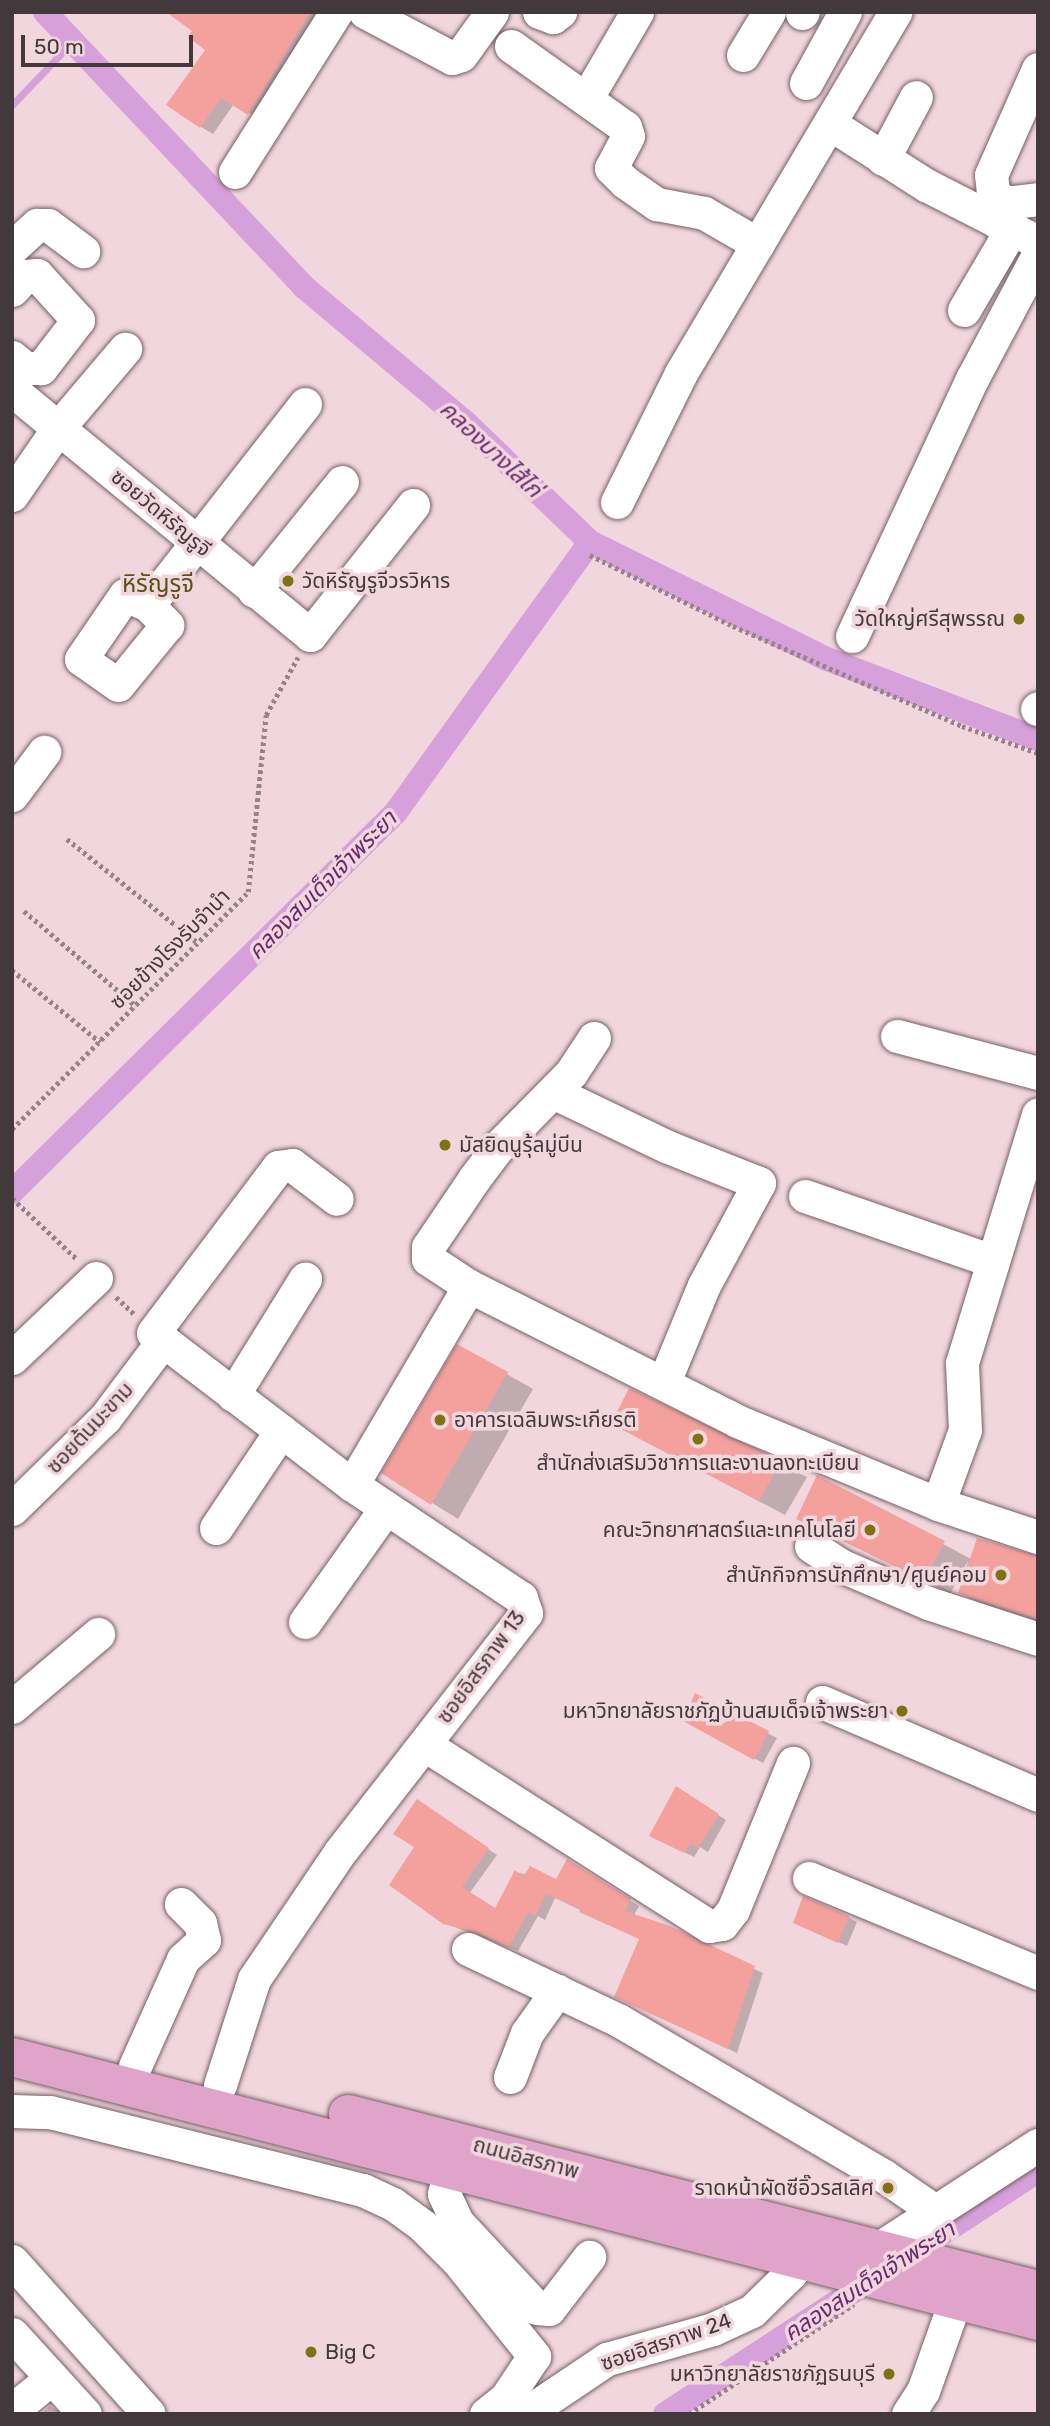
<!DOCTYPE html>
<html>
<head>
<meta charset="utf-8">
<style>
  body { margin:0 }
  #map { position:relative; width:1050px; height:2426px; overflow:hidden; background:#f1d7dd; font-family:Rubik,"Noto Sans Thai",sans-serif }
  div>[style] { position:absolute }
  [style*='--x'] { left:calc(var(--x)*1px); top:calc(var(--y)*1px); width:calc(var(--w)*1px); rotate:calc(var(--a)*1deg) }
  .shadow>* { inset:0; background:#0003 }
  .stream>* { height:7px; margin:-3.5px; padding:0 3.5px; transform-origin:3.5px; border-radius:3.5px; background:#d6a0da }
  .canal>* { height:24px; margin:-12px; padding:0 12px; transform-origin:12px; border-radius:12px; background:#d6a0da }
  .building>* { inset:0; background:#f4a19e }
  .path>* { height:4.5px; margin-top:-2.25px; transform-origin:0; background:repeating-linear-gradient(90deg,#958387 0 3.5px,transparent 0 7px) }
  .roads { filter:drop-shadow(0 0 2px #766065) drop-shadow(0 0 2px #766065) }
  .minor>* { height:33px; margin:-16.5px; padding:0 16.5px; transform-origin:16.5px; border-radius:16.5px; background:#fff }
  .major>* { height:38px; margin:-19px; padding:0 19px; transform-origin:19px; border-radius:19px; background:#e0a3ca }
  .dots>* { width:19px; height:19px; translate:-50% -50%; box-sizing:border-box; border:4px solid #f1d7dd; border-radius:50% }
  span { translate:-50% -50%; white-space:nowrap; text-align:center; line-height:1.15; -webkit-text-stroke:7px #f1d7dd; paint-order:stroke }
  .street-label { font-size:21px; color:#43383b }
  .poi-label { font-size:21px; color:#43383b }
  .left { translate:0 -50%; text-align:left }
  .right { translate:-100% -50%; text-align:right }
  .water-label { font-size:23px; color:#692a6f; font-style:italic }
  .quarter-label { font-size:24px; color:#5c5215 }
  .frame { position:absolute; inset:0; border:14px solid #43383b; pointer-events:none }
  .scale { position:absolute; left:21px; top:35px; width:172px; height:32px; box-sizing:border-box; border:4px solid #43383b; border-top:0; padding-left:9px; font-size:21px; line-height:24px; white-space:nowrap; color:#43383b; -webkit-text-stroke:5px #f1d7dd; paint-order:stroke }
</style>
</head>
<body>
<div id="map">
  <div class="shadow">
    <i style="clip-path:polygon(169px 12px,326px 12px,262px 120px,234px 104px,213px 134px,201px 127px,208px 49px,195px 31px)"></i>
    <i style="clip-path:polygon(458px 1346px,533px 1389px,458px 1519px,384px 1473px)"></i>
    <i style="clip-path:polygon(630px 1391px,807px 1477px,785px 1515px,639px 1438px)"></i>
    <i style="clip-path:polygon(818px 1477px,971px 1559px,1038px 1558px,1038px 1623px,986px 1607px,960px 1592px,968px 1561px,950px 1594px,798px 1518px)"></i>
    <i style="clip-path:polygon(696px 1696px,777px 1738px,763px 1763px,685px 1720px)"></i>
    <i style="clip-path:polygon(685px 1794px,726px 1820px,708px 1852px,700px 1847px,694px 1857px,660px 1840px)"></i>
    <i style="clip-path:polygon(426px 1807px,497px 1855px,469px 1894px,496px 1910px,515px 1872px,557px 1882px,568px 1862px,639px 1906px,634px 1915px,763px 1973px,737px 2053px,625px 2001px,641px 1939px,555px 1898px,545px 1920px,538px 1916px,518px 1951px,444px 1923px,417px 1846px)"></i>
    <i style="clip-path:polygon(848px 1917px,857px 1922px,847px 1946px,804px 1927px)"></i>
    <i style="clip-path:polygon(50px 2406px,63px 2414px,41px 2414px)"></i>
  </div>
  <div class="stream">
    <i style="--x:12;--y:105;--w:86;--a:-46.4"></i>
  </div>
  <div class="canal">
    <i style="--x:45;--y:12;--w:378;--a:46.7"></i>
    <i style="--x:304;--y:287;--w:213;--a:40"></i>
    <i style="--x:467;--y:424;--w:170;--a:43.8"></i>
    <i style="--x:590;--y:542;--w:264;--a:26.3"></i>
    <i style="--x:827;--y:659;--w:226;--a:20.8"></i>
    <i style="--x:12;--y:1192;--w:540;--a:-44.7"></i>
    <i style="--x:396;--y:812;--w:332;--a:-54.3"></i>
    <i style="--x:665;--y:2414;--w:445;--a:-33.1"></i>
  </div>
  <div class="building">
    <i style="clip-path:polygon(166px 12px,310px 12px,248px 115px,221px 98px,200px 128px,166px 105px,205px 50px,188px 37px,192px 31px)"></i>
    <i style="clip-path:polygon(457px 1344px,508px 1372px,431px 1505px,381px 1473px)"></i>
    <i style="clip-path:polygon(629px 1388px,781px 1460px,759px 1501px,611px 1424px)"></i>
    <i style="clip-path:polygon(817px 1475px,945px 1541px,924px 1580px,796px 1519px)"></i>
    <i style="clip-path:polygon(977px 1538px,1038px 1556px,1038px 1619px,958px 1593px)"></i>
    <i style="clip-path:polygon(695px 1693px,769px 1731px,754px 1760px,683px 1721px)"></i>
    <i style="clip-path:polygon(676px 1786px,719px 1814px,698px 1848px,691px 1843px,684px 1853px,649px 1836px)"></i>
    <i style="clip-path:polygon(417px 1799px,489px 1848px,462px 1887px,495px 1908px,515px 1870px,523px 1877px,530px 1866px,556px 1879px,567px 1859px,631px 1899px,625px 1911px,670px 1926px,755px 1966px,728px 2049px,614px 1997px,639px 1939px,579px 1912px,581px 1909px,546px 1894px,535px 1916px,528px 1912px,509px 1947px,476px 1932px,443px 1924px,389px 1885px,414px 1847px,393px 1834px)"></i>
    <i style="clip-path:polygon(803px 1896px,849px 1916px,838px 1943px,793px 1923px)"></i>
  </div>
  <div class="path">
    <i style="--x:590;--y:555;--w:160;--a:26.4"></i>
    <i style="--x:733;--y:626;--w:250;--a:23.6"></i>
    <i style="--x:962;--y:726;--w:81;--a:19.6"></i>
    <i style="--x:67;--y:839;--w:167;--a:38.4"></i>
    <i style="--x:24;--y:911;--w:147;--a:40.3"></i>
    <i style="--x:12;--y:970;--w:114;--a:39.3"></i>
    <i style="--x:12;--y:1129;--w:334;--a:-45.1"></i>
    <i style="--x:248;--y:892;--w:178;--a:-84.2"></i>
    <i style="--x:266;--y:715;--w:66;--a:-61.1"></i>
    <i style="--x:12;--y:1198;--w:89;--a:43.2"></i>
    <i style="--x:116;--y:1297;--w:26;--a:43"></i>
    <i style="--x:689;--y:2414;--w:198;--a:-33.7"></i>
  </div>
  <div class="roads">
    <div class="minor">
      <i style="--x:365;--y:12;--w:98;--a:27.9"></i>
      <i style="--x:452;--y:58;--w:9;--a:-18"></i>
      <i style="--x:461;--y:55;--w:53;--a:-54.2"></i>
      <i style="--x:539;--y:12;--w:15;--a:20"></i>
      <i style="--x:553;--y:17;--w:9;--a:-36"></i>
      <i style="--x:802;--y:13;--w:1;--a:-45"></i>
      <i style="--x:511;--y:46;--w:140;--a:35.4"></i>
      <i style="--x:625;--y:127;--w:9;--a:72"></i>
      <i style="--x:628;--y:136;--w:36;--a:118"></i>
      <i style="--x:611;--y:168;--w:20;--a:45"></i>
      <i style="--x:625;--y:182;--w:39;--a:35"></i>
      <i style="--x:657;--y:204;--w:48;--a:10.8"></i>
      <i style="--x:704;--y:213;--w:62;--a:29.9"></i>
      <i style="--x:743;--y:55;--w:50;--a:-58.8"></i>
      <i style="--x:806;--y:83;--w:81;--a:-61.2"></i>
      <i style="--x:586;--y:99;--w:101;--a:-59.6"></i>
      <i style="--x:832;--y:125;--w:112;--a:32.6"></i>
      <i style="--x:926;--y:185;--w:126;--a:27"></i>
      <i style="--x:883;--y:159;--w:70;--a:-62"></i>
      <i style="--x:235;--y:172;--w:189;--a:-57.7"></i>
      <i style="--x:1006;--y:203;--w:32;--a:-7"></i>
      <i style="--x:997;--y:222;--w:21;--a:-65"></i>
      <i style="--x:1006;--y:203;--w:16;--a:-142"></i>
      <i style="--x:993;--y:193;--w:18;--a:-96"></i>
      <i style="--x:991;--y:175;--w:116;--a:-66.1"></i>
      <i style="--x:12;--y:248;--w:34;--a:-43"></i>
      <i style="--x:37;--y:225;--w:11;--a:0"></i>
      <i style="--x:48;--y:225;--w:44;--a:36.6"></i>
      <i style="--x:12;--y:290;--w:19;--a:-47"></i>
      <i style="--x:25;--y:276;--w:12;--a:-5"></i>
      <i style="--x:37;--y:275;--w:61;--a:47.7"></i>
      <i style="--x:78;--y:320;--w:61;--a:127.6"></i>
      <i style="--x:41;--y:368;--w:16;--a:180"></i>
      <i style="--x:25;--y:368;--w:17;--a:-140"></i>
      <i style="--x:964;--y:310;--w:93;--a:-59.6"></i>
      <i style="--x:12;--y:390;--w:386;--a:39.4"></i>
      <i style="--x:310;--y:635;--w:166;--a:-51.6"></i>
      <i style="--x:12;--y:495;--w:81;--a:-55.5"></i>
      <i style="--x:58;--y:428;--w:104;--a:-49.7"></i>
      <i style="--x:617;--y:502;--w:144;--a:-63.6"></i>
      <i style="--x:681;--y:373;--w:420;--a:-59.3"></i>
      <i style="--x:254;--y:591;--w:140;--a:-51.1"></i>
      <i style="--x:125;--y:595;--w:25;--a:23"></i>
      <i style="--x:148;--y:605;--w:28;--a:46"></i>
      <i style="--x:167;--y:625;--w:77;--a:129.2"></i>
      <i style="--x:118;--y:685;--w:45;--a:-144.9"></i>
      <i style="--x:81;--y:659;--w:78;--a:-55.5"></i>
      <i style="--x:148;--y:605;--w:255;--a:-52"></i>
      <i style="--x:852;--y:636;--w:284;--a:-65"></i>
      <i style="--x:972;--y:379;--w:140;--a:-62"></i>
      <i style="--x:1037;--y:709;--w:1;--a:-45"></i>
      <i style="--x:12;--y:795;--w:54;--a:-53.3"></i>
      <i style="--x:897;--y:1036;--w:146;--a:14.7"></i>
      <i style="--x:594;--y:1038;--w:42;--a:123.3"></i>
      <i style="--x:571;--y:1073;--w:104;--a:134.6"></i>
      <i style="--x:498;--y:1147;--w:40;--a:127"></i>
      <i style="--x:474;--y:1179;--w:82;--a:124.1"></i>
      <i style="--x:428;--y:1247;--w:12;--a:90"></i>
      <i style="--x:428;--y:1259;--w:49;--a:33.4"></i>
      <i style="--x:469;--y:1286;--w:300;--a:26.7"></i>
      <i style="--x:737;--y:1421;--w:217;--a:22.4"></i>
      <i style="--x:938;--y:1504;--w:105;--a:18.3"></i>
      <i style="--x:553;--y:1092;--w:127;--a:25.6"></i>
      <i style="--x:668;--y:1147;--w:98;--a:21.6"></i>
      <i style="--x:759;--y:1183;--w:116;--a:118.3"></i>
      <i style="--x:704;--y:1285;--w:105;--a:112.4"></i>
      <i style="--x:805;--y:1196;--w:199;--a:19.1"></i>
      <i style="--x:12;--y:1358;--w:116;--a:-43.6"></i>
      <i style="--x:233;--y:1395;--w:137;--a:-58.2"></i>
      <i style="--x:352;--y:1485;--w:231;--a:-59.5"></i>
      <i style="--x:938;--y:1504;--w:79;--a:-70"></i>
      <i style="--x:965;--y:1430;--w:67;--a:-92.6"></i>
      <i style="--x:962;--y:1363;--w:260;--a:-73"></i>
      <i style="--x:12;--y:1509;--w:130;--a:-44.4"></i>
      <i style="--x:105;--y:1418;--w:95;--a:-53.1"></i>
      <i style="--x:216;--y:1528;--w:117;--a:-56.2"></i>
      <i style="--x:811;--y:1546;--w:37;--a:33"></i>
      <i style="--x:842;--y:1566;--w:94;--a:23.3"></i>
      <i style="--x:928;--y:1603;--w:116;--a:18.1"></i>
      <i style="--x:305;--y:1622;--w:140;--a:-54.6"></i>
      <i style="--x:822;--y:1702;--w:235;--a:23.3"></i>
      <i style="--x:12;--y:1707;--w:113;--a:-40.3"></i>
      <i style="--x:425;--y:1745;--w:337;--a:32.5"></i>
      <i style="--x:709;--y:1926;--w:13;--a:-9"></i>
      <i style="--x:722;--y:1924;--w:18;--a:-52"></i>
      <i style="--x:733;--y:1910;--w:159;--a:-67.8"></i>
      <i style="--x:809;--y:1878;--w:248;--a:22.5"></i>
      <i style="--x:468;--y:1949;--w:168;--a:25.3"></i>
      <i style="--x:620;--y:2021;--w:306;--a:30.4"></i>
      <i style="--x:884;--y:2176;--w:62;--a:34.5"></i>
      <i style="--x:135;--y:2066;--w:117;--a:-65.8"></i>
      <i style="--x:183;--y:1959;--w:28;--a:-42"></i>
      <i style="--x:204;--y:1940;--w:17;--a:-103"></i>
      <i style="--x:200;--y:1923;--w:27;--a:-135"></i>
      <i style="--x:510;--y:2077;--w:47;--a:-68.9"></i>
      <i style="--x:527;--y:2033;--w:52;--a:-54.5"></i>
      <i style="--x:220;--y:2085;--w:111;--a:-72.2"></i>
      <i style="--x:254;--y:1979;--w:153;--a:-55.9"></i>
      <i style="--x:340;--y:1852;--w:303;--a:-52.1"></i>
      <i style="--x:526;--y:1613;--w:16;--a:-108"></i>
      <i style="--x:521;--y:1598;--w:203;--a:-146.2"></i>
      <i style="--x:352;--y:1485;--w:250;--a:-142.6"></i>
      <i style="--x:153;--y:1333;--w:208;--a:-53"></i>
      <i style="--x:278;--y:1167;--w:14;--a:-8"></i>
      <i style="--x:292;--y:1165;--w:56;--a:37.1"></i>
      <i style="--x:12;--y:2111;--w:38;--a:2"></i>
      <i style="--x:50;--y:2112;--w:323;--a:14"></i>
      <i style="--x:363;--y:2190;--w:33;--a:25"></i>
      <i style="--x:393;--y:2204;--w:37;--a:36"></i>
      <i style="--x:423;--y:2226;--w:49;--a:45"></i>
      <i style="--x:458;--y:2261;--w:122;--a:51.3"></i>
      <i style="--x:534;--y:2356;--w:50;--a:123.7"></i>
      <i style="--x:506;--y:2398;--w:26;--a:141"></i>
      <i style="--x:456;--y:2145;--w:50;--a:103.8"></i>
      <i style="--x:444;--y:2194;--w:31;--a:65"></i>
      <i style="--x:457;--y:2222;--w:117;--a:47.1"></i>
      <i style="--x:537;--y:2308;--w:12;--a:5"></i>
      <i style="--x:549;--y:2309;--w:66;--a:-52.4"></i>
      <i style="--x:873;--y:2252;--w:197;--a:-33"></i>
      <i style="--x:12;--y:2261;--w:205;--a:48.2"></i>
      <i style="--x:12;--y:2334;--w:108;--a:47.6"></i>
      <i style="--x:12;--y:2410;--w:51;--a:-38.7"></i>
      <i style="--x:525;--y:2414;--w:99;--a:-33.9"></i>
      <i style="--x:607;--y:2359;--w:110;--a:-15.8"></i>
      <i style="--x:713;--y:2329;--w:43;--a:-24.8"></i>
      <i style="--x:752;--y:2311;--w:54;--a:-44.3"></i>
      <i style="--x:791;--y:2273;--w:13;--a:-67"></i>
      <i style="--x:908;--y:2414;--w:27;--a:-57"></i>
      <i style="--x:923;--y:2391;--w:96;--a:-70.4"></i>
    </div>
    <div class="major">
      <i style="--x:12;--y:2057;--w:1059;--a:14.43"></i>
      <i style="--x:348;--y:2114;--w:712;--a:14.31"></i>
    </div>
  </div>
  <div class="dots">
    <i style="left:288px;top:581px;background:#807112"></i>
    <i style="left:1019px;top:619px;background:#807112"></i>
    <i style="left:445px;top:1145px;background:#807112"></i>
    <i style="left:440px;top:1420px;background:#807112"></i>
    <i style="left:698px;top:1439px;background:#807112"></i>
    <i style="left:870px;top:1530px;background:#807112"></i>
    <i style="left:1001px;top:1575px;background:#807112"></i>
    <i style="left:902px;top:1711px;background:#807112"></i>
    <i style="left:888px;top:2188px;background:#807112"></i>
    <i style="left:311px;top:2352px;background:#807112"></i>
    <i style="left:889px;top:2374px;background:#807112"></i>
  </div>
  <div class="street-label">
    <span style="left:161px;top:513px;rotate:40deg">ซอยวัดหิรัญรูจี</span>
    <span style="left:170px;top:949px;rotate:-45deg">ซอยข้างโรงรับจำนำ</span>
    <span style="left:90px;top:1428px;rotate:-47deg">ซอยต้นมะขาม</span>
    <span style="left:481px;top:1667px;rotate:-54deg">ซอยอิสรภาพ 13</span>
    <span style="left:526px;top:2158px;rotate:15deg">ถนนอิสรภาพ</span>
    <span style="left:666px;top:2342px;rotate:-19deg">ซอยอิสรภาพ 24</span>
  </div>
  <div class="poi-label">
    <span class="left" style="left:302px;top:581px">วัดหิรัญรูจีวรวิหาร</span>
    <span class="right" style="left:1005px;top:619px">วัดใหญ่ศรีสุพรรณ</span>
    <span class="left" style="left:459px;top:1145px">มัสยิดนูรุ้ลมู่บีน</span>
    <span class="left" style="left:454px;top:1420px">อาคารเฉลิมพระเกียรติ</span>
    <span style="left:698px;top:1463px">สำนักส่งเสริมวิชาการและงานลงทะเบียน</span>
    <span class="right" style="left:856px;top:1530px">คณะวิทยาศาสตร์และเทคโนโลยี</span>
    <span class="right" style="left:987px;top:1575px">สำนักกิจการนักศึกษา/ศูนย์คอม</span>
    <span class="right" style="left:888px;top:1711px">มหาวิทยาลัยราชภัฏบ้านสมเด็จเจ้าพระยา</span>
    <span class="right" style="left:874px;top:2188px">ราดหน้าผัดซีอิ๊วรสเลิศ</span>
    <span class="left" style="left:325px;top:2352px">Big C</span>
    <span class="right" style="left:875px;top:2374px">มหาวิทยาลัยราชภัฏธนบุรี</span>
  </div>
  <div class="water-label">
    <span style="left:491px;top:449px;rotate:43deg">คลองบางไส้ไก่</span>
    <span style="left:322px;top:885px;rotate:-45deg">คลองสมเด็จเจ้าพระยา</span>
    <span style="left:869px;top:2281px;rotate:-33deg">คลองสมเด็จเจ้าพระยา</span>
  </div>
  <div class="quarter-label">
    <span style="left:158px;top:585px">หิรัญรูจี</span>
  </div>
  <div class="frame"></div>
  <div class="scale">50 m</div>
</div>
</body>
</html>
